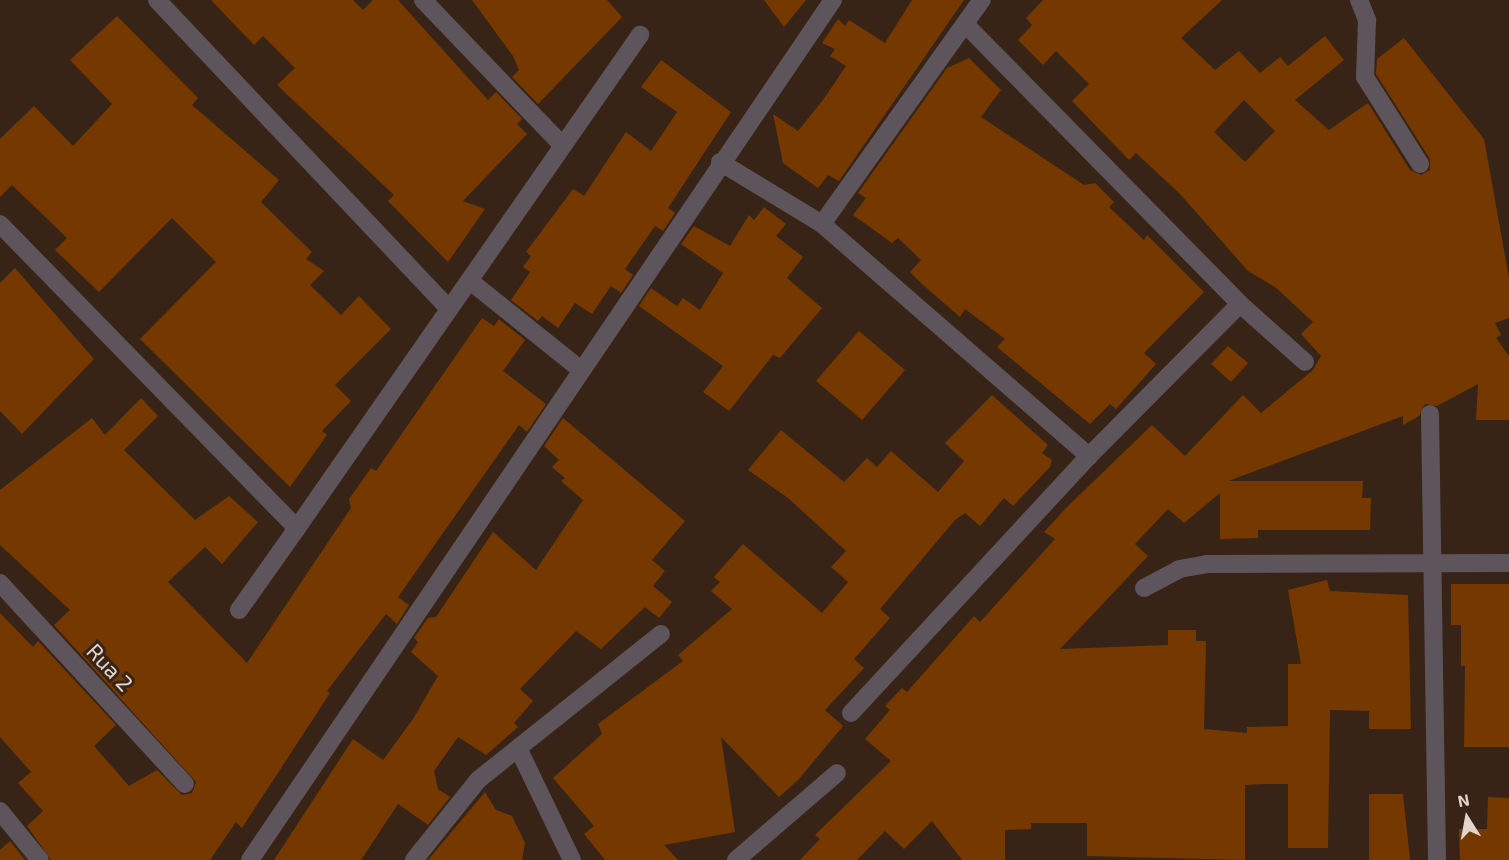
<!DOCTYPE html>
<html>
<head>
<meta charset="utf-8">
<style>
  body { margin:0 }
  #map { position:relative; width:1509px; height:860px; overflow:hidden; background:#382317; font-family:"Exo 2",sans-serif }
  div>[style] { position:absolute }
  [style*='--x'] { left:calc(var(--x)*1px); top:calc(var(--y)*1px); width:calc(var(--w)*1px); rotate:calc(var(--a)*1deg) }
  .building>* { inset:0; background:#753900 }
  .minor>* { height:18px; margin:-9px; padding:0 9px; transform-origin:9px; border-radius:9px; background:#5e555c }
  span { translate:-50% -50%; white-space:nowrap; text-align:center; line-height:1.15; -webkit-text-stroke:6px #382317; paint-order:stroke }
  .street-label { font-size:22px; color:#e3d5ce }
  .north { position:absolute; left:1437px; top:788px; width:60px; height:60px; -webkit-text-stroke:4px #382317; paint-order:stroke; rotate:349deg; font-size:16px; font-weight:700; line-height:24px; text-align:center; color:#e3d5ce }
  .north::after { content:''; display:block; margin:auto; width:21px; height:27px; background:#e3d5ce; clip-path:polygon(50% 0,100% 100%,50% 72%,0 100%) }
</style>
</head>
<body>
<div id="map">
  <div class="building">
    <i style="clip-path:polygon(211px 0,353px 0,363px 10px,373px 0,398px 0,488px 100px,496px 92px,522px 119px,517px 124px,527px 134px,463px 201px,485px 209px,448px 262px,388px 201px,394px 195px,277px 85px,295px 68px,263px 36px,254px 45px)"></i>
    <i style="clip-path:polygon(472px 0,607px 0,622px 17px,538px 104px,512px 77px,519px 70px,513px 56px)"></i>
    <i style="clip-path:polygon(764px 0,806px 0,784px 27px)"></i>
    <i style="clip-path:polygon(912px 0,964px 0,839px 181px,828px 175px,818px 188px,783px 163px,773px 114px,798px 131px,823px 100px,846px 66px,830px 56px,835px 49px,822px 43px,838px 19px,845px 26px,849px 20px,885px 43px)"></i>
    <i style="clip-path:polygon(evenodd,1043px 0,1222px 0,1181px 38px,1215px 70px,1239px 51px,1260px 73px,1280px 57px,1288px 66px,1325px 36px,1344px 60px,1295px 100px,1329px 130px,1368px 103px,1410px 170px,1421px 175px,1430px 170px,1430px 159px,1376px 74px,1377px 59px,1404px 38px,1484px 139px,1509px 278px,1509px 318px,1495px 323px,1501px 335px,1496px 338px,1509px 356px,1509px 420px,1476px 420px,1478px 384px,1437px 406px,1425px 404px,1419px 416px,1403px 425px,1403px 416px,1228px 481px,1363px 481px,1362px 498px,1371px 498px,1370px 530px,1258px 530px,1258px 538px,1220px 539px,1220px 493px,1184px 523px,1168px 509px,1135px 544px,1148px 556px,1060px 649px,1168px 645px,1168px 630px,1196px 630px,1196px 641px,1206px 641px,1204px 729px,1247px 733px,1247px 727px,1288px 726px,1288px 664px,1301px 664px,1288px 590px,1327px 580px,1330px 591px,1408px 595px,1411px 729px,1369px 729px,1369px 711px,1330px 710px,1328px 848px,1288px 848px,1288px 784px,1266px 784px,1245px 785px,1245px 860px,1087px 856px,1087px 823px,1031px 823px,1031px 829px,1005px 830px,1005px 860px,962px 860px,932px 821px,904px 849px,885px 831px,857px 860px,800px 860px,820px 839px,815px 835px,891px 761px,865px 739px,890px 710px,885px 706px,902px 688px,907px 692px,974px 616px,980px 622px,1055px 539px,1044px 532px,1067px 507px,1152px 425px,1185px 456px,1243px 395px,1261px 413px,1313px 370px,1321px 356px,1301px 334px,1313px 322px,1275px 287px,1248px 271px,1180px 194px,1136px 153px,1129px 160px,1072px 101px,1089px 84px,1056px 51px,1043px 65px,1018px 40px,1032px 25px,1026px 18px,1043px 0,1244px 100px,1275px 131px,1245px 162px,1214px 132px,1244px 100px)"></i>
    <i style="clip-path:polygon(117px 16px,198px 98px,192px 105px,279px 180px,261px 202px,312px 252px,306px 259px,324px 271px,310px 285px,341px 315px,359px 296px,391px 329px,335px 385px,351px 401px,322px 431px,327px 435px,290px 487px,140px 339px,216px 262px,172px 218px,99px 292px,55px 250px,67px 238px,12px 185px,0 197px,0 139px,34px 106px,73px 146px,112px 104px,70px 60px)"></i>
    <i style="clip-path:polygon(969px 58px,1001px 90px,981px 117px,1084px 185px,1095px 183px,1114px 202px,1109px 207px,1144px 240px,1147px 235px,1204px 292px,1144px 353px,1156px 364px,1116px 409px,1110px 404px,1090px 424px,997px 347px,1005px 339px,965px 309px,960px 317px,922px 284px,910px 272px,921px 260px,898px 238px,892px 243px,853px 215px,866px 198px,858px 193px,947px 68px)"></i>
    <i style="clip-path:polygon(661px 60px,731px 112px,668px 208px,675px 213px,663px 231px,655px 226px,625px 269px,633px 275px,621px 293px,611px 286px,592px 314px,575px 303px,558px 328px,542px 316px,538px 321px,511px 300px,530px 272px,523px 267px,531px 256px,526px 252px,573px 189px,584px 196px,626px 132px,651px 151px,677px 112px,641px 87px)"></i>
    <i style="clip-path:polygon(764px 207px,786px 224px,776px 236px,803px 257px,787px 278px,822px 308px,780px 358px,773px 355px,729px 411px,703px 392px,723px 366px,639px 306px,651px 288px,677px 306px,683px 298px,700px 310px,723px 273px,681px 244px,694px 226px,730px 246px,749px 215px,754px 220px)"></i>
    <i style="clip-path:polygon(15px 268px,94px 359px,22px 434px,0 411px,0 283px)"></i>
    <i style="clip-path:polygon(482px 318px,494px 326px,499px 319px,525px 340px,503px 371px,546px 404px,527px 432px,519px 425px,398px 597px,409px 605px,397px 624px,386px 614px,327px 691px,330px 693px,242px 828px,236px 822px,210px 860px,51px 860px,27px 826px,43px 811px,18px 783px,31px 772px,0 737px,0 613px,33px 647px,38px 641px,116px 725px,94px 746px,129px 786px,157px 770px,182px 795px,192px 793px,196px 782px,54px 625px,70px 610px,0 545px,0 490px,92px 418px,105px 435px,141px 398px,158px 416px,124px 450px,195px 520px,229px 496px,258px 522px,222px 564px,205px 547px,168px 582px,247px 663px,351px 508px,349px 499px,371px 468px,376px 471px)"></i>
    <i style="clip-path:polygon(859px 331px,905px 370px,862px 420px,816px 381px)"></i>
    <i style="clip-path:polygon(1228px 346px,1248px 363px,1231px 382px,1211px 364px)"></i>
    <i style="clip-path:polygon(992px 395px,1048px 445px,1042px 453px,1052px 460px,1050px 467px,1013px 506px,1004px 498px,980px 526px,965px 513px,955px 520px,880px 609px,890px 618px,854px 659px,864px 668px,825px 710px,843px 726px,799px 779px,779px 797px,721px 737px,735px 832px,664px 845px,678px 860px,605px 860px,584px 834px,594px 826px,553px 778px,602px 734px,598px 724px,683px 661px,678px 655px,732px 609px,711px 591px,720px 582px,714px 577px,743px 544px,822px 613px,848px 582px,831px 567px,846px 551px,788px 498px,748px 470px,781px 430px,844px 482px,867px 458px,877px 467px,891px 451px,938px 492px,964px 461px,945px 443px)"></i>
    <i style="clip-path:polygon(563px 418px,685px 521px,652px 560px,665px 571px,653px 586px,672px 602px,659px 618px,645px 607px,601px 649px,576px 631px,520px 689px,533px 701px,514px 723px,518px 727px,486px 755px,458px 737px,434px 771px,438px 789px,450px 797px,428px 825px,398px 804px,361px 860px,274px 860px,353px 739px,383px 760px,413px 719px,438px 676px,411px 652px,418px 642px,414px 638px,428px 618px,436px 617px,493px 532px,536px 570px,583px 500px,561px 481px,565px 478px,552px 467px,559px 460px,544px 446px)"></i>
    <i style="clip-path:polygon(1451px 584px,1509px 584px,1509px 747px,1464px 747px,1465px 666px,1461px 666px,1461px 625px,1451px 625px)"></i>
    <i style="clip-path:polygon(485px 792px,496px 810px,512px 816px,525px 843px,522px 860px,428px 860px)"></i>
    <i style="clip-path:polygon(1369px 794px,1403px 794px,1410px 860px,1369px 860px)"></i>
    <i style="clip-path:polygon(1488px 797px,1509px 798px,1509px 860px,1460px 860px,1459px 829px,1487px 829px)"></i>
    <i style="clip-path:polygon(10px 841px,25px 860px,0 860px,0 850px)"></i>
  </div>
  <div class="minor">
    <i style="--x:157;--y:0;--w:424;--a:46.6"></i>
    <i style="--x:423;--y:0;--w:201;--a:46.2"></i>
    <i style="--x:1359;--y:0;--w:22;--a:68"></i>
    <i style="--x:1367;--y:20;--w:57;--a:92"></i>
    <i style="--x:1365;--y:77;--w:103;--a:57.7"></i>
    <i style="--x:966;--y:25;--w:391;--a:45.5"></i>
    <i style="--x:1240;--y:304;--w:87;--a:41.7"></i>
    <i style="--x:720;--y:162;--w:119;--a:31.3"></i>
    <i style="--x:822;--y:224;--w:354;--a:41"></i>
    <i style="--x:0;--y:224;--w:425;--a:45.7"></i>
    <i style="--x:297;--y:528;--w:601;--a:-55.17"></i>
    <i style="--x:822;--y:224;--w:275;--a:-54.5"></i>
    <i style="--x:470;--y:281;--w:142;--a:38.7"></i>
    <i style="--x:1430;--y:414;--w:446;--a:89.1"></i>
    <i style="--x:0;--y:583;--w:273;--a:47.4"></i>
    <i style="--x:1144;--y:588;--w:40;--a:-28"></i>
    <i style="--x:1179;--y:569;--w:27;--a:-10"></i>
    <i style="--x:1206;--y:564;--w:303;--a:-0.2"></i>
    <i style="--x:239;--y:610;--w:100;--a:-54.7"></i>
    <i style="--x:851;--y:713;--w:350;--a:-47.2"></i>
    <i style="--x:1089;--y:456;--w:214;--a:-45.2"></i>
    <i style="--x:519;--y:750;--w:122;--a:64.3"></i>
    <i style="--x:0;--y:811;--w:63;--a:50.8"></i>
    <i style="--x:250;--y:860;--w:1039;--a:-55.87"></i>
    <i style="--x:414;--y:860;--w:102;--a:-51.3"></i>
    <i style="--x:478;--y:780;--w:234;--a:-38.6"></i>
    <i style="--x:736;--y:860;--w:133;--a:-40.7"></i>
  </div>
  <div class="street-label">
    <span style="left:110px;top:667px;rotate:47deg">Rua 2</span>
  </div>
  <div class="north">N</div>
</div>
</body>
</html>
